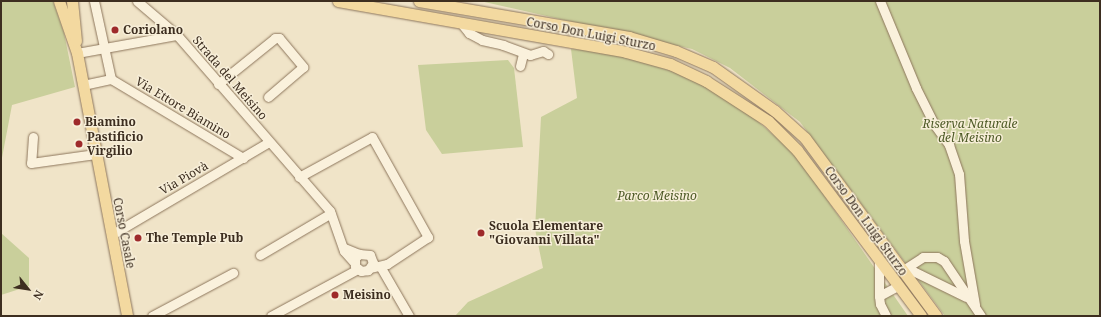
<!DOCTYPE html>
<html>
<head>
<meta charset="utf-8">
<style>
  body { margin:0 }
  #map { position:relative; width:1101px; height:317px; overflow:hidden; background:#f0e4c8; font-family:"Noto Serif",serif }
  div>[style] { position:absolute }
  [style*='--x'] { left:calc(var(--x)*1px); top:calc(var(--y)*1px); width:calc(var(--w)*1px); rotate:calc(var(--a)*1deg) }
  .green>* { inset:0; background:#c9cf9b }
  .roads { filter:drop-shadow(0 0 1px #8d765c) drop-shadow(0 0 1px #8d765c) }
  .minor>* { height:9px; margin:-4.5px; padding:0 4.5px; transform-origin:4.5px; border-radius:4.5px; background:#faf1dc }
  .major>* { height:11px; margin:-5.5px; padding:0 5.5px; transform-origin:5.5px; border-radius:5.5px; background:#f3d9a0 }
  .dots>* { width:11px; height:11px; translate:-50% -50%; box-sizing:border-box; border:2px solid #f7eed8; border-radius:50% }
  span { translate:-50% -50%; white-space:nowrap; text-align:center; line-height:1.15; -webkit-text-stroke:3px #f7eed8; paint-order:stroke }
  .poi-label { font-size:12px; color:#3d2e20; font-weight:700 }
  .left { translate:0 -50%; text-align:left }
  .street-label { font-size:12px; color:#3d2e20 }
  .park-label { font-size:12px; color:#4d5a26; font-style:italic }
  .frame { position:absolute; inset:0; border:2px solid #3d2e20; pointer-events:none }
  .north { position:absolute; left:8px; top:269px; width:40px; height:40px; -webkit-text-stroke:3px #f7eed8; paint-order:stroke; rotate:120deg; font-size:11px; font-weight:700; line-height:16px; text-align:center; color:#3d2e20 }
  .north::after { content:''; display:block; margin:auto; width:14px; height:18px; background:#3d2e20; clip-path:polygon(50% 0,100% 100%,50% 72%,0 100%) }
</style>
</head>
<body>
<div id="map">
  <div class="green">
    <i style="clip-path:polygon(1px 1px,53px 1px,64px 33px,75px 87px,12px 105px,1px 163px)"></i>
    <i style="clip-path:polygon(480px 1px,1100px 1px,1100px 316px,945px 316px,800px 122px,730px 68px,692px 49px)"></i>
    <i style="clip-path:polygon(571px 49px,609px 52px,681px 74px,712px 89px,745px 110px,796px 155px,908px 316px,455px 316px,468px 302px,543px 268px,535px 229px,541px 117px,577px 98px)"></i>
    <i style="clip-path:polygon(508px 60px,514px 68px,523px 147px,442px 154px,426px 130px,418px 65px)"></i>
    <i style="clip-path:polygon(1px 233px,29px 258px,29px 286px,1px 295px)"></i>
  </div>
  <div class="roads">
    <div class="minor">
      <i style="--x:94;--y:1;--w:80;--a:77.7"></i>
      <i style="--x:137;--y:1;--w:52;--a:40.4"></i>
      <i style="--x:177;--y:35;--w:233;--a:49"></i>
      <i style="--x:330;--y:211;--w:42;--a:70.7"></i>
      <i style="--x:344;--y:251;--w:15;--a:48"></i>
      <i style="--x:880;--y:1;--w:94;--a:67.5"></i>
      <i style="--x:916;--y:88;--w:40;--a:63.4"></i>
      <i style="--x:934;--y:124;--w:26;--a:54"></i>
      <i style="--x:949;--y:145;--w:31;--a:71"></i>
      <i style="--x:959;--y:174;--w:67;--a:85.7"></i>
      <i style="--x:964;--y:241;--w:65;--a:80.2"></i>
      <i style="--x:461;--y:23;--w:13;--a:51"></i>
      <i style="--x:469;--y:33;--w:15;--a:28"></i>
      <i style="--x:482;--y:40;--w:22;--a:13"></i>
      <i style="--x:503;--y:45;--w:29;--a:20"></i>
      <i style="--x:530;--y:55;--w:14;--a:-17"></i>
      <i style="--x:543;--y:51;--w:6;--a:31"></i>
      <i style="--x:77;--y:53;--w:102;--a:-10.2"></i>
      <i style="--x:520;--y:66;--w:12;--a:-76"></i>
      <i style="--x:111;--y:79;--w:154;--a:30.9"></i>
      <i style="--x:218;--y:84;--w:73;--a:-38.9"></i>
      <i style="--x:275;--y:38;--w:4;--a:0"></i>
      <i style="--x:279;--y:38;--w:38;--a:50"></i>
      <i style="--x:303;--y:67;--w:46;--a:139.4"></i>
      <i style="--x:83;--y:85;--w:29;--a:-12"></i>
      <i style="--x:33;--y:137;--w:26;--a:94"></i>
      <i style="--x:31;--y:163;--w:65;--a:-8"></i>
      <i style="--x:299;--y:177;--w:83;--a:-28.7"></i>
      <i style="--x:372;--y:137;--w:115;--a:60.8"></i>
      <i style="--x:428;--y:237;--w:49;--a:146.6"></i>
      <i style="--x:387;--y:264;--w:17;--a:167"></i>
      <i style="--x:111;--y:235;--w:183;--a:-30.5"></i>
      <i style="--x:344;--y:248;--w:16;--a:22"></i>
      <i style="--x:359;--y:254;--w:11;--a:5"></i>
      <i style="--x:370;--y:255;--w:9;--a:69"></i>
      <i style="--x:373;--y:263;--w:9;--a:126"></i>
      <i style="--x:368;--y:270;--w:7;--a:172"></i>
      <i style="--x:361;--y:271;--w:8;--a:-140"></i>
      <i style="--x:355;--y:266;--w:8;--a:-90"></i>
      <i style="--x:355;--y:258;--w:6;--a:-45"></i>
      <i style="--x:260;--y:255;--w:82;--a:-30.6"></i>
      <i style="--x:879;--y:260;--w:36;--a:90"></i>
      <i style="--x:879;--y:296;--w:21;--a:-28"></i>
      <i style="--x:380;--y:266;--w:58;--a:59.9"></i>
      <i style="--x:903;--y:270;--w:24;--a:-33"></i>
      <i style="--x:923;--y:257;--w:14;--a:0"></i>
      <i style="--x:937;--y:257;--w:8;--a:30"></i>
      <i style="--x:944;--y:261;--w:66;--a:56.1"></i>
      <i style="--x:903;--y:270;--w:10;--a:6"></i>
      <i style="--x:913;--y:271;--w:59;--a:26.1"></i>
      <i style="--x:879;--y:296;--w:8;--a:83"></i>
      <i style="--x:880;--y:304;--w:13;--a:63"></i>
      <i style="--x:152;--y:316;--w:92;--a:-28"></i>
      <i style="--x:271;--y:316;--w:99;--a:-28.4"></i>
    </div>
    <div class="major">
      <i style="--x:59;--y:1;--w:55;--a:70.9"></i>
      <i style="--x:77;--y:53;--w:268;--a:79.2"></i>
      <i style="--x:72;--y:1;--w:40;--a:84.3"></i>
      <i style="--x:338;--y:1;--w:292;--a:10"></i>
      <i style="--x:626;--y:52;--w:46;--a:15.3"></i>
      <i style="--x:670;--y:64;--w:40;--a:25"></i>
      <i style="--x:706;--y:81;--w:74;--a:32.8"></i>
      <i style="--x:768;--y:121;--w:41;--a:45"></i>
      <i style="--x:797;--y:150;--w:207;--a:53.2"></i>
      <i style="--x:419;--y:1;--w:213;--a:9.7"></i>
      <i style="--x:629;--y:37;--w:49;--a:16.6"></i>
      <i style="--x:676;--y:51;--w:40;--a:23.4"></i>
      <i style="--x:713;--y:67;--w:76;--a:35.4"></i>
      <i style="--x:775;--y:111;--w:40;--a:42"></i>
      <i style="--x:805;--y:138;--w:221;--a:53.6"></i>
    </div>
  </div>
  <div class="dots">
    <i style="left:115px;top:30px;background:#9e2a2b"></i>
    <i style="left:77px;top:122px;background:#9e2a2b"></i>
    <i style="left:79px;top:144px;background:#9e2a2b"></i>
    <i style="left:481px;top:233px;background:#9e2a2b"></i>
    <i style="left:138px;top:238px;background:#9e2a2b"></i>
    <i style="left:335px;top:295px;background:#9e2a2b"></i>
  </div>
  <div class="poi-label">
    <span class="left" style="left:123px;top:30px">Coriolano</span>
    <span class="left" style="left:85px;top:122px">Biamino</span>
    <span class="left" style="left:87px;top:144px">Pastificio<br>Virgilio</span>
    <span class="left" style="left:489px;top:233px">Scuola Elementare<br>"Giovanni Villata"</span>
    <span class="left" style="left:146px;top:238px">The Temple Pub</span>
    <span class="left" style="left:343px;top:295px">Meisino</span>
  </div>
  <div class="street-label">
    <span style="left:591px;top:34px;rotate:11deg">Corso Don Luigi Sturzo</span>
    <span style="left:230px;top:78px;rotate:49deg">Strada del Meisino</span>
    <span style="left:183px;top:108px;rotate:31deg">Via Ettore Biamino</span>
    <span style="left:184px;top:178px;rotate:-30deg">Via Piovà</span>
    <span style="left:866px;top:221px;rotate:54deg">Corso Don Luigi Sturzo</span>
    <span style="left:124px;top:233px;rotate:79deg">Corso Casale</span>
  </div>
  <div class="park-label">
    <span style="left:970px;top:131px">Riserva Naturale<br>del Meisino</span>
    <span style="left:657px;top:196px">Parco Meisino</span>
  </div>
  <div class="frame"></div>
  <div class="north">N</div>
</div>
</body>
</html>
